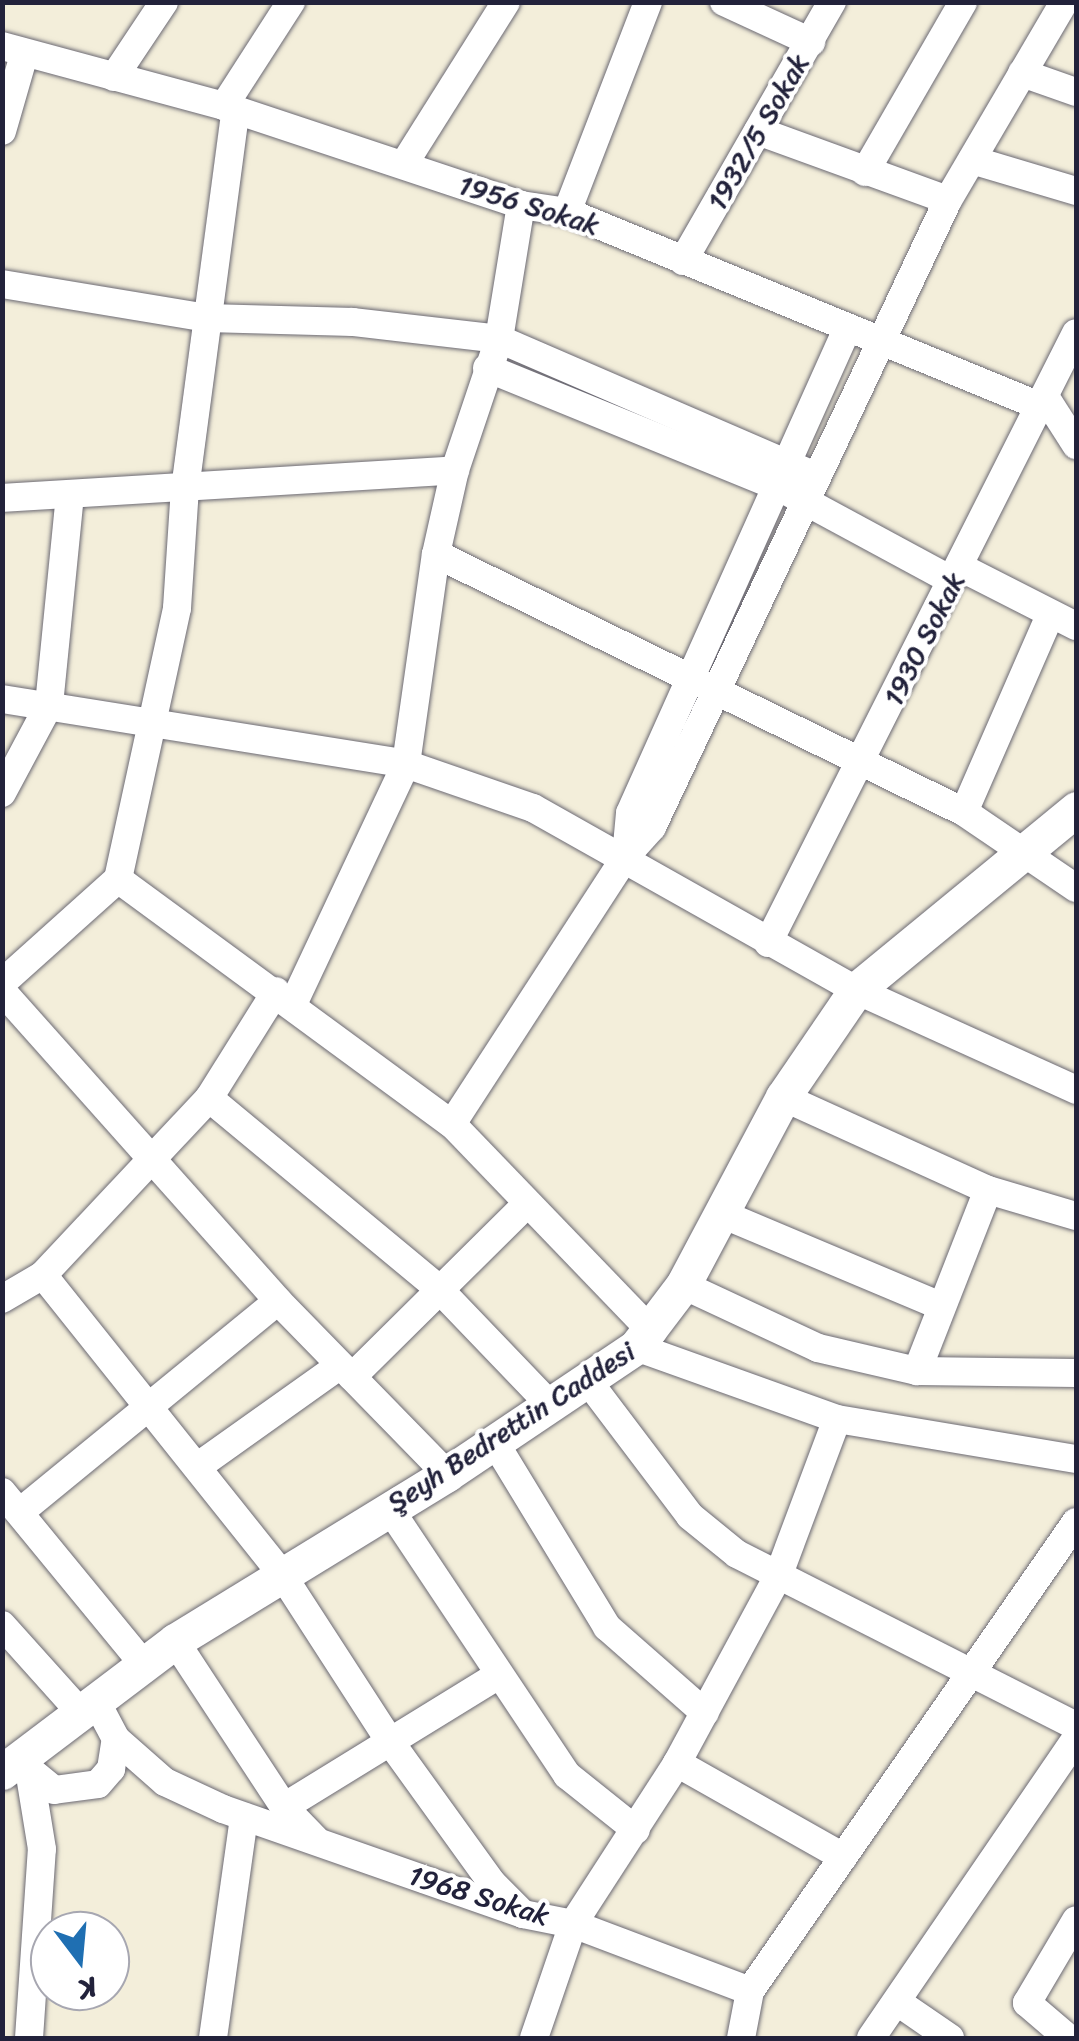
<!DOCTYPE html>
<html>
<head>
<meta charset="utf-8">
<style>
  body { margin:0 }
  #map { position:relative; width:1079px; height:2041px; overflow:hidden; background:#f3eeda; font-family:Sriracha,sans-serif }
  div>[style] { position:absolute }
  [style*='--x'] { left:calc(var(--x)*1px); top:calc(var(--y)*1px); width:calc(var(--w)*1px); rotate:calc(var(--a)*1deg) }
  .roads { filter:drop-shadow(0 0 2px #6b6973) drop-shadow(0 0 2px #6b6973) }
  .minor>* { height:28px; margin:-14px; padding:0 14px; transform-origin:14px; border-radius:14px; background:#fff }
  .major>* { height:35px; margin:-17.5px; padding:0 17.5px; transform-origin:17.5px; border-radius:17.5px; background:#fff }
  span { translate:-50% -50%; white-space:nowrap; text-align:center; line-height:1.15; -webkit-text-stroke:8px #fff; paint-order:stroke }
  .street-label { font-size:28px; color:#22223b }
  .frame { position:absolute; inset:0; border:5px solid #22223b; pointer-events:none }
  .north { position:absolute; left:30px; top:1911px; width:100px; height:100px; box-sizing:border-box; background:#fff; border:2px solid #a7a7b1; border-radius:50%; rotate:164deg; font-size:28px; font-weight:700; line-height:40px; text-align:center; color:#22223b }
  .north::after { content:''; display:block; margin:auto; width:35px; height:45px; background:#1f6fb2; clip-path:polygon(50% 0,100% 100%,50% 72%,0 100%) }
</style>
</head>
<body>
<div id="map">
  <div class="roads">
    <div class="minor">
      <i style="--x:724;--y:2;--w:96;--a:24.7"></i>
      <i style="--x:2;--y:46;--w:230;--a:15.1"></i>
      <i style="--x:224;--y:106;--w:313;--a:18.4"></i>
      <i style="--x:521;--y:205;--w:47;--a:8.7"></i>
      <i style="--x:567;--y:212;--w:513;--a:22.32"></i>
      <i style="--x:1022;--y:73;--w:57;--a:19.4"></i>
      <i style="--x:114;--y:77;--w:90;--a:-56.3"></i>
      <i style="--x:224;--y:106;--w:124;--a:-57.2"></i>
      <i style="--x:2;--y:131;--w:79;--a:-73.9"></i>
      <i style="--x:758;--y:131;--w:202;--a:20"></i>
      <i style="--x:972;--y:160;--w:109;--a:16.6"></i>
      <i style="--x:404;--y:164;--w:191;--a:-57.8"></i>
      <i style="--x:865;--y:172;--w:196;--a:-60"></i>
      <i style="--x:567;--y:212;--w:225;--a:-68.9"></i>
      <i style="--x:683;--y:261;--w:299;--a:-60.1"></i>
      <i style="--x:2;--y:284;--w:208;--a:9.4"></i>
      <i style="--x:207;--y:318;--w:146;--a:1.6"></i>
      <i style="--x:353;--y:322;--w:147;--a:6.6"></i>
      <i style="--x:499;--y:339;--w:345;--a:23.4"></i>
      <i style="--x:487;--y:368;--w:315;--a:22.2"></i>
      <i style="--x:779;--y:487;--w:196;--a:28.4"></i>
      <i style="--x:1046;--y:398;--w:56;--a:57.4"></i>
      <i style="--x:2;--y:498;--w:454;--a:-3.5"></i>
      <i style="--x:436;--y:554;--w:588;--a:26.04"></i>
      <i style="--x:964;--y:812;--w:135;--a:34.2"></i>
      <i style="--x:960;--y:567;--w:130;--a:27"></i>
      <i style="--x:2;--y:699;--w:409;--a:9.1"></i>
      <i style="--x:406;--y:764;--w:134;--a:19.1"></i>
      <i style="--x:533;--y:808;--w:371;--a:29.4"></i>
      <i style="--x:856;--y:990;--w:242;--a:24.4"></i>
      <i style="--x:2;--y:793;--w:100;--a:-61.9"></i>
      <i style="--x:49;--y:705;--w:211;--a:-84.3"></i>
      <i style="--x:964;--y:812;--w:215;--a:-66.4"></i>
      <i style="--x:626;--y:856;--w:43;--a:-84.7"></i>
      <i style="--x:630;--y:813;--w:530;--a:-65.85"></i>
      <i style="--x:118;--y:879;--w:414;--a:36.3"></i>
      <i style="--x:452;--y:1124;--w:289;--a:46.1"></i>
      <i style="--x:768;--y:943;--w:683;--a:-63.21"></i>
      <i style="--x:2;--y:983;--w:156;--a:-41.9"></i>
      <i style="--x:118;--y:879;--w:277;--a:-77.7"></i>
      <i style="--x:177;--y:608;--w:119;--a:-86.2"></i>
      <i style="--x:185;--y:489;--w:379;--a:-82.4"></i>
      <i style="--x:2;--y:991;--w:415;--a:48.3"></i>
      <i style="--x:278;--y:1301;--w:242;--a:45.7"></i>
      <i style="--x:294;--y:1002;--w:263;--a:-64.8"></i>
      <i style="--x:406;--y:764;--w:212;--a:-81.9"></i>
      <i style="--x:436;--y:554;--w:86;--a:-77.3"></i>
      <i style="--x:455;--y:470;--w:138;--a:-71.4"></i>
      <i style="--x:499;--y:339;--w:136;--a:-80.7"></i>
      <i style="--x:783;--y:1097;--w:225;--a:24.4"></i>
      <i style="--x:988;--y:1190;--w:92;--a:16.5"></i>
      <i style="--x:209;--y:1098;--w:298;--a:39.7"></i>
      <i style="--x:438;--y:1288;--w:165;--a:46.2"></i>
      <i style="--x:452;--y:1124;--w:320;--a:-57"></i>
      <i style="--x:626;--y:856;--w:39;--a:-48"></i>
      <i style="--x:652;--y:827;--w:693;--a:-64.73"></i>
      <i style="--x:948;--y:200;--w:229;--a:-59.6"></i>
      <i style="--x:722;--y:1214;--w:235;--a:22.8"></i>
      <i style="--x:43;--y:1275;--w:381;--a:51.4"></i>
      <i style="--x:281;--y:1573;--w:202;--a:57.1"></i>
      <i style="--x:391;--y:1743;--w:173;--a:54.2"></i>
      <i style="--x:492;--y:1883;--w:44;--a:45"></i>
      <i style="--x:683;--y:1285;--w:149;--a:25"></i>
      <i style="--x:818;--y:1348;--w:102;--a:13.1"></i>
      <i style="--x:917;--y:1371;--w:159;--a:0.7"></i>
      <i style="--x:2;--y:1299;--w:48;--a:-30.3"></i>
      <i style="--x:43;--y:1275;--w:243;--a:-46.8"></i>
      <i style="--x:209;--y:1098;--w:126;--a:-57.9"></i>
      <i style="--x:636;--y:1347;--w:214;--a:19.7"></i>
      <i style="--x:837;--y:1419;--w:242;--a:9.5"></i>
      <i style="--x:917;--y:1371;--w:194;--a:-68.6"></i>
      <i style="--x:352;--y:1377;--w:243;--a:-44.7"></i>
      <i style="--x:588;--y:1381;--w:169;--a:52.9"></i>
      <i style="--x:690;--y:1516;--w:60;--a:39"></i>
      <i style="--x:737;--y:1554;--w:380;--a:26.9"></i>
      <i style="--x:494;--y:1441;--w:218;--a:58.7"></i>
      <i style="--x:607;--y:1627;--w:130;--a:41.3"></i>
      <i style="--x:197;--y:1467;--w:174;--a:-35.4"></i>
      <i style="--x:2;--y:1492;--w:224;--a:50.6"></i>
      <i style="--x:389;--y:1508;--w:321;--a:56.3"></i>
      <i style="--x:567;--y:1775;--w:88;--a:38.6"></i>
      <i style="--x:20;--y:1512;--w:333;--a:-39.3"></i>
      <i style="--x:2;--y:1625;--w:118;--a:48.1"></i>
      <i style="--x:175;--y:1641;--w:199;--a:56.7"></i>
      <i style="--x:284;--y:1807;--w:45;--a:45.9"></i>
      <i style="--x:116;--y:1739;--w:65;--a:41.3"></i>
      <i style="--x:165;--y:1782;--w:64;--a:25"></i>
      <i style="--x:223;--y:1809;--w:318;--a:19.3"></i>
      <i style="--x:523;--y:1914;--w:51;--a:11.3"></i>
      <i style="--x:573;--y:1924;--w:189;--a:20.7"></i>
      <i style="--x:750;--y:1991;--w:48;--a:100.8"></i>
      <i style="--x:677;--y:1763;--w:191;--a:29.5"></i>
      <i style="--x:27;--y:1768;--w:35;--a:39"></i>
      <i style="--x:54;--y:1790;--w:44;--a:-7.8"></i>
      <i style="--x:98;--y:1784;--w:20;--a:-49"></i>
      <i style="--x:111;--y:1769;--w:30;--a:-81"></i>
      <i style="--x:116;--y:1739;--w:43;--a:-117.8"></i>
      <i style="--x:284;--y:1807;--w:250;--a:-31.6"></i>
      <i style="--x:750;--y:1991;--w:571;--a:-55.2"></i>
      <i style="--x:899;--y:2003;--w:62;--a:34.5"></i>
      <i style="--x:29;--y:2038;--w:189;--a:-86.1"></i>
      <i style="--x:42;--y:1849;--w:80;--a:-99.3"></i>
      <i style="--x:213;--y:2038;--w:223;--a:-82"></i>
      <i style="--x:534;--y:2038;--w:120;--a:-71.1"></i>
      <i style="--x:573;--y:1924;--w:192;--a:-57.1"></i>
      <i style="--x:677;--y:1763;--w:215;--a:-61.6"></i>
      <i style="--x:779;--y:1574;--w:165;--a:-69.5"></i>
      <i style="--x:871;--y:2038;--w:363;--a:-55.6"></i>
      <i style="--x:1068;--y:2038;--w:54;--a:-139.5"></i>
      <i style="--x:1027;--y:2003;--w:96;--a:-59.4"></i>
    </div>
    <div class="major">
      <i style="--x:2;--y:1772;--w:217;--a:-37.1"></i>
      <i style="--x:175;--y:1641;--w:319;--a:-31.5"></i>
      <i style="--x:447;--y:1474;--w:228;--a:-33.9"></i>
      <i style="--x:636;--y:1347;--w:78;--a:-52.8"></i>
      <i style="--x:683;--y:1285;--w:213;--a:-62"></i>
      <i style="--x:783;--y:1097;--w:130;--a:-55.7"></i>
      <i style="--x:856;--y:990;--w:285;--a:-39.4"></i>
    </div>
  </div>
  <div class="street-label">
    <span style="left:758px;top:132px;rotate:-60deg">1932/5 Sokak</span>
    <span style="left:529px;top:205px;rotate:17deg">1956 Sokak</span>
    <span style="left:924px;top:639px;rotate:-63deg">1930 Sokak</span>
    <span style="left:511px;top:1427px;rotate:-33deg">Şeyh Bedrettin Caddesi</span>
    <span style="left:479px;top:1896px;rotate:17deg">1968 Sokak</span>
  </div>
  <div class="frame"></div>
  <div class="north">K</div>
</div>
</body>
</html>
